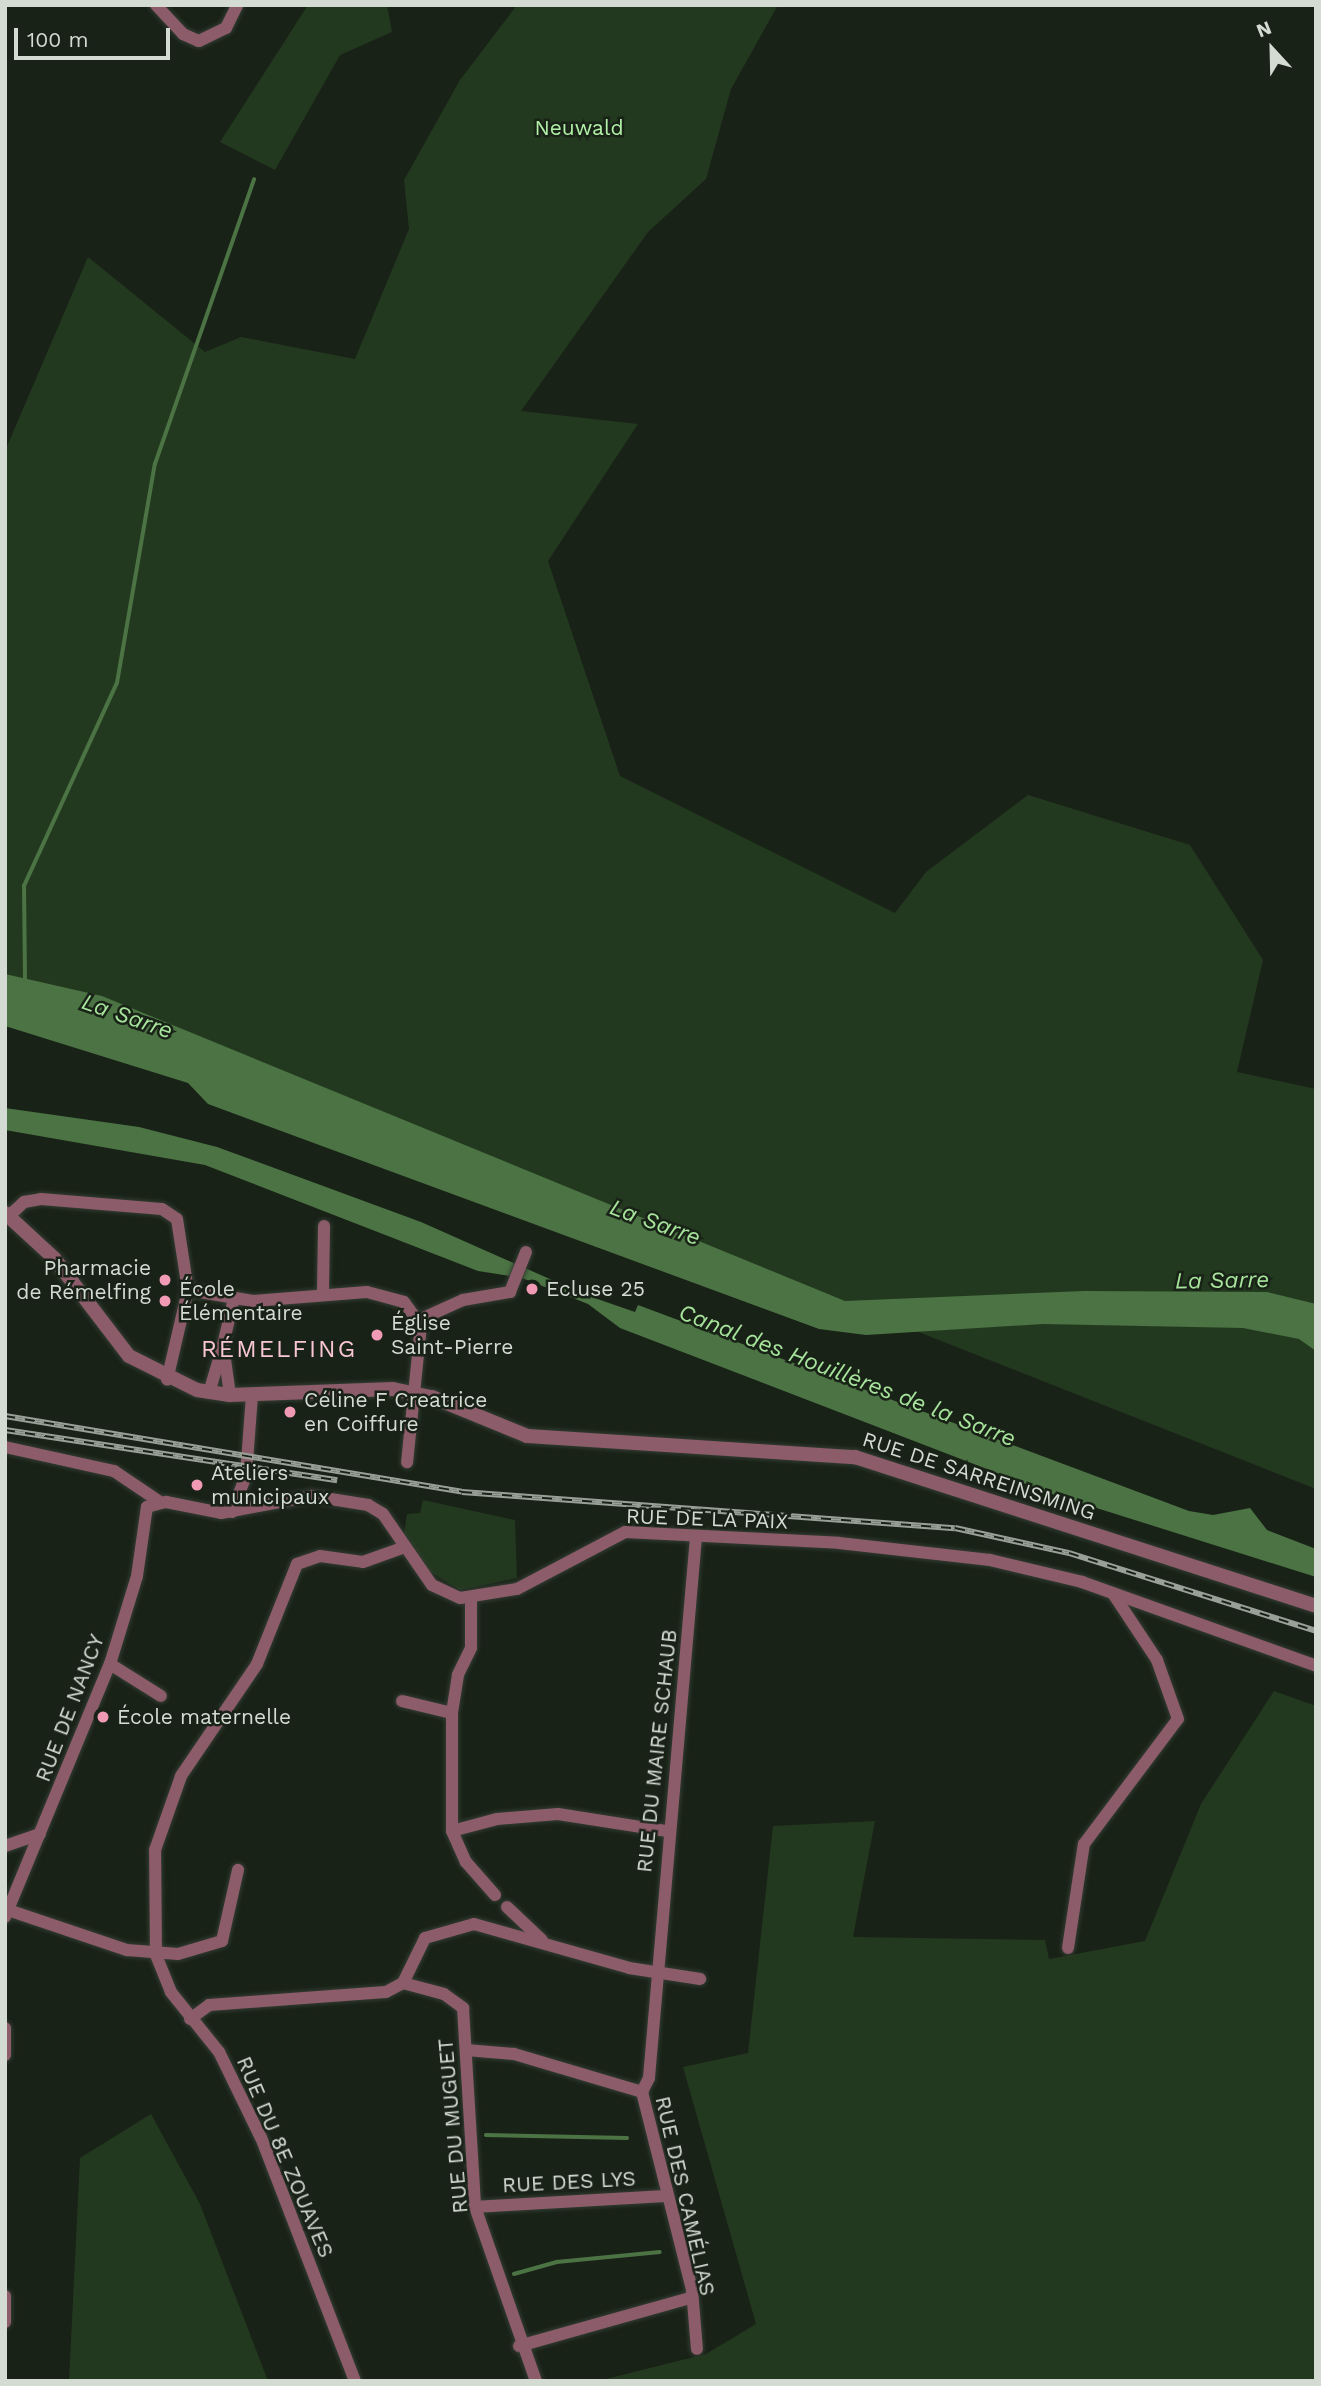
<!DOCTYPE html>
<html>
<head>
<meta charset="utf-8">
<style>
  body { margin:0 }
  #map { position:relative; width:1321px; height:2386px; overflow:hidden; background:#192217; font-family:"Work Sans",sans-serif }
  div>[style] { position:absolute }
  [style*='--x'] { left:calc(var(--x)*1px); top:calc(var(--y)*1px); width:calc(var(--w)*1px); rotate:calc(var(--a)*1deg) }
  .green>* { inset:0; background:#23391f }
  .water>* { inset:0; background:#4b7343 }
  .stream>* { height:3.5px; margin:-1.75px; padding:0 1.75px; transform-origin:1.75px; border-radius:1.75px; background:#4b7343 }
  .roads { filter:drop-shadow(0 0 2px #333c31) drop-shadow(0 0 2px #333c31) }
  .minor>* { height:12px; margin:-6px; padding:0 6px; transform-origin:6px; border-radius:6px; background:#8c5c6b }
  .tertiary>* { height:14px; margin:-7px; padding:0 7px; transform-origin:7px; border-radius:7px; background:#8c5c6b }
  .rail>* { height:6px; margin-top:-3px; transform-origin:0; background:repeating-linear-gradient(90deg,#192217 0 10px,#99a097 0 20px); box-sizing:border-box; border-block:2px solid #99a097 }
  .dots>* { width:19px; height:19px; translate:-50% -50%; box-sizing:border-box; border:4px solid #192217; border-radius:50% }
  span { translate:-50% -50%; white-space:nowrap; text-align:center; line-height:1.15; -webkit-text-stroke:5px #192217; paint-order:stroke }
  .park-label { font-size:21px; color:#b2f0a7 }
  .poi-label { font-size:21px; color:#d4dbd3 }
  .right { translate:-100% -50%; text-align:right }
  .left { translate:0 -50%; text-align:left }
  .street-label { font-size:21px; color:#d4dbd3 }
  .water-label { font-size:23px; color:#a7e49c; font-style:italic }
  .quarter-label { font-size:24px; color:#f8c6d4; letter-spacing:2px }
  .frame { position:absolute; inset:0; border:7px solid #d4dbd3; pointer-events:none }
  .north { position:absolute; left:1237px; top:14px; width:70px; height:70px; -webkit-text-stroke:5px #192217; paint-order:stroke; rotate:338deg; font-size:19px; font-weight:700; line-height:28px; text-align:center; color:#d4dbd3 }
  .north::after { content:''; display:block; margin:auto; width:24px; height:32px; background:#d4dbd3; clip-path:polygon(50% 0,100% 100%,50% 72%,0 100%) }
  .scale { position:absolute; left:14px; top:28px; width:156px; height:32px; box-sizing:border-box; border:4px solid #d4dbd3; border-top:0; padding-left:9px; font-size:21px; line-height:24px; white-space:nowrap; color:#d4dbd3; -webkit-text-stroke:5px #192217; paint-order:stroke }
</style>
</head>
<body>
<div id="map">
  <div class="green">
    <i style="clip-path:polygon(308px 5px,387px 5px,392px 32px,340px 55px,275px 170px,220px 142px)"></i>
    <i style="clip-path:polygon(517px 5px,778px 5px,731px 89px,706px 179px,648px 232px,521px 411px,638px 424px,548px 561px,620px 776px,895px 913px,926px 872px,1028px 795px,1190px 845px,1263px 960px,1237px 1072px,1316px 1089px,1316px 1489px,726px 1256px,5px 994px,5px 451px,88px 257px,205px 352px,241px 337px,355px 359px,409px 229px,404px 180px,460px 80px)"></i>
    <i style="clip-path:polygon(423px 1500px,515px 1520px,517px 1578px,460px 1590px,429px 1571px,404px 1534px,407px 1514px,420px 1513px)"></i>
    <i style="clip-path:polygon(1274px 1691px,1316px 1706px,1316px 2381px,598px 2381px,706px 2354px,756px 2324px,683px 2067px,748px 2053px,773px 1826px,875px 1821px,853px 1937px,1045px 1940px,1049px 1959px,1145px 1941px,1201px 1804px)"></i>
    <i style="clip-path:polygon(151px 2114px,200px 2204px,268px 2381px,69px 2381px,80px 2158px)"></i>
  </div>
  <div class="water">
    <i style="clip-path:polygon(5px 974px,102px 996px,845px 1301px,1084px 1291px,1267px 1292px,1316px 1304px,1316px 1351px,1299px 1339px,1243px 1328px,1043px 1324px,866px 1335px,819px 1329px,208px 1104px,188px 1083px,5px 1026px)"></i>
    <i style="clip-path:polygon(5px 1108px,139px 1127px,217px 1147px,421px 1222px,586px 1295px,635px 1312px,638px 1305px,1189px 1511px,1213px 1515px,1250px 1508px,1267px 1530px,1316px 1549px,1316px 1577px,1052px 1494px,620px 1328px,588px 1304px,522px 1278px,478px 1271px,205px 1165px,5px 1130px)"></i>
  </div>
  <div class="stream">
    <i style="--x:25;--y:980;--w:94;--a:-90.6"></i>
    <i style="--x:24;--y:886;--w:223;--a:-65.4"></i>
    <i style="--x:117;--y:683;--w:222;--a:-80.2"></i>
    <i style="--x:155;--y:464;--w:301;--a:-70.8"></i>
    <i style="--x:486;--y:2135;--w:141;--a:1.2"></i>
    <i style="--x:514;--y:2274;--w:45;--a:-15.6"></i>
    <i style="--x:557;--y:2262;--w:103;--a:-5.5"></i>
  </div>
  <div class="roads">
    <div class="minor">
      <i style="--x:156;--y:5;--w:40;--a:47"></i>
      <i style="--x:183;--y:34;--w:17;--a:24"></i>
      <i style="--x:199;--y:41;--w:30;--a:-26"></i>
      <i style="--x:226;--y:28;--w:25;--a:-64"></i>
      <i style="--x:9;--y:1216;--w:21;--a:-43"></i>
      <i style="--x:24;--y:1202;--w:17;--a:-10"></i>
      <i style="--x:41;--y:1199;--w:121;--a:4.7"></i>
      <i style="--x:162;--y:1209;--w:18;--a:34"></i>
      <i style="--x:177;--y:1219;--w:72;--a:81.2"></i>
      <i style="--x:188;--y:1290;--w:92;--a:103.1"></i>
      <i style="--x:188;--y:1290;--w:66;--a:9.6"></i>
      <i style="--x:253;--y:1301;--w:114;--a:-4.5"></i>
      <i style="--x:367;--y:1292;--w:38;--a:15"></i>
      <i style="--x:404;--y:1302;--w:29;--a:54"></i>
      <i style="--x:421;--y:1325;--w:138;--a:95.8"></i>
      <i style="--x:323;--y:1292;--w:66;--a:-89.1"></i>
      <i style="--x:421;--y:1319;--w:46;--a:-24.3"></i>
      <i style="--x:463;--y:1300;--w:48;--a:-9.7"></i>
      <i style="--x:510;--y:1292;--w:43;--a:-68.2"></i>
      <i style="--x:223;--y:1345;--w:48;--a:-76.8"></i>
      <i style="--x:209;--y:1393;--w:50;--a:-73.7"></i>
      <i style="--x:223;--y:1345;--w:50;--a:82"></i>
      <i style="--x:5;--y:1447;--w:112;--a:12.4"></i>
      <i style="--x:114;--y:1471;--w:55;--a:34"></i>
      <i style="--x:147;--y:1507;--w:20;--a:-15"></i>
      <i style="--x:166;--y:1502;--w:56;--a:11.3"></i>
      <i style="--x:221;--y:1513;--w:93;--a:-10.6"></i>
      <i style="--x:312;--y:1496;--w:57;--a:9.1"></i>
      <i style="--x:368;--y:1505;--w:17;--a:31"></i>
      <i style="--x:383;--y:1514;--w:86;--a:55.4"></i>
      <i style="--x:432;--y:1585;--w:31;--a:25"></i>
      <i style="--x:460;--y:1598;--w:58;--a:-9"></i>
      <i style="--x:517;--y:1589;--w:122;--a:-27.8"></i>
      <i style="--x:625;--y:1532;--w:214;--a:2.9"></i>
      <i style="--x:839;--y:1543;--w:152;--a:6.4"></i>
      <i style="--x:990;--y:1560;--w:95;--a:13.4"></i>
      <i style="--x:1082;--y:1582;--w:249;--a:19.7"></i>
      <i style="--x:232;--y:1512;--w:40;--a:-69"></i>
      <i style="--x:246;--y:1475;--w:80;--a:-85.7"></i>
      <i style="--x:696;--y:1537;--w:543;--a:94.97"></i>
      <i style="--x:649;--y:2078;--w:16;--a:117"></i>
      <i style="--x:642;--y:2092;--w:204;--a:75.8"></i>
      <i style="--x:692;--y:2290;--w:59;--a:85.2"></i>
      <i style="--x:471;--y:1597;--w:51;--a:90"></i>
      <i style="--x:471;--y:1648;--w:30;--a:116"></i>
      <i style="--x:458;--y:1675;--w:38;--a:99"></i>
      <i style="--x:452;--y:1713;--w:118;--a:90"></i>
      <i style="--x:452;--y:1831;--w:34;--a:66"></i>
      <i style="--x:466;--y:1862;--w:44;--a:48.7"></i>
      <i style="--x:110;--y:1664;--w:60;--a:32.1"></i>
      <i style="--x:402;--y:1701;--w:51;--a:13.5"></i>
      <i style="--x:452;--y:1831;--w:47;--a:-14.9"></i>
      <i style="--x:497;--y:1819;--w:61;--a:-4.7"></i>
      <i style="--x:558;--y:1814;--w:109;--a:8.9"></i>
      <i style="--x:5;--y:1846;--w:37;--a:-19"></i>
      <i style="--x:507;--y:1907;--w:48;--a:43.3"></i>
      <i style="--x:8;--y:1910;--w:126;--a:18.6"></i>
      <i style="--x:127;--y:1950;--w:51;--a:4.5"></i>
      <i style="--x:178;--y:1954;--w:46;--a:-16.5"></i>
      <i style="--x:222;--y:1941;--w:73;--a:-77.3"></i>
      <i style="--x:5;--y:1917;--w:274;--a:-67.5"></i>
      <i style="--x:110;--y:1664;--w:92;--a:-72.9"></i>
      <i style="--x:137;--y:1576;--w:70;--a:-81.8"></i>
      <i style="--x:1068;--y:1948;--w:105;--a:-81.3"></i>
      <i style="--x:1084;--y:1844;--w:156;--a:-53.1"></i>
      <i style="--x:1178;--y:1719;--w:63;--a:-109.6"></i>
      <i style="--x:1157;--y:1660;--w:78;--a:-123.5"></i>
      <i style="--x:403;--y:1983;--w:42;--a:15"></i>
      <i style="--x:444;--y:1994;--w:24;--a:36"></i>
      <i style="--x:463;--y:2008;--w:199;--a:86.5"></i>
      <i style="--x:475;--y:2207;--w:184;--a:70.7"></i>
      <i style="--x:403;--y:1983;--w:50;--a:-63.9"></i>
      <i style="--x:425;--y:1938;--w:51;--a:-15.9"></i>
      <i style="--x:474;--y:1924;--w:161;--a:15.8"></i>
      <i style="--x:629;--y:1968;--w:72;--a:8.8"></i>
      <i style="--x:190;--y:2019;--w:24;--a:-36"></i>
      <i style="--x:209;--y:2005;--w:177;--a:-4.2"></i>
      <i style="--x:386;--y:1992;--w:19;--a:-28"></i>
      <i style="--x:5;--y:2028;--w:27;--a:90"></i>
      <i style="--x:466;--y:2050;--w:48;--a:4.8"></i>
      <i style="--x:514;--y:2054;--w:134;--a:16.5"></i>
      <i style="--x:475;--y:2207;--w:189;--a:-3.3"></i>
      <i style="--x:5;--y:2296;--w:26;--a:90"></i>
      <i style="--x:519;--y:2346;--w:178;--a:-15.7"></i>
      <i style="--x:355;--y:2381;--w:261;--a:-111.1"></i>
      <i style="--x:261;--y:2138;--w:96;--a:-116"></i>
      <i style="--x:219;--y:2052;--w:77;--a:-128.7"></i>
      <i style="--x:171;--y:1992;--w:40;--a:-112"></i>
      <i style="--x:156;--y:1955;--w:105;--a:-90.5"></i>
      <i style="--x:155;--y:1850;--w:78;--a:-70.6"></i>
      <i style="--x:181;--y:1776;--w:135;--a:-55.8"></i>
      <i style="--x:257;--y:1664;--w:108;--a:-68.2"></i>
      <i style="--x:297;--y:1564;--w:24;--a:-19"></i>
      <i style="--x:320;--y:1556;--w:43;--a:7.9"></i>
      <i style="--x:363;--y:1562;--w:45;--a:-19.7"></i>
    </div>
    <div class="tertiary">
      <i style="--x:5;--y:1213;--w:67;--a:42.6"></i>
      <i style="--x:54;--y:1258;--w:123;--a:52.6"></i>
      <i style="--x:129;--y:1356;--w:76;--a:26.6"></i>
      <i style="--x:197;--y:1390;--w:33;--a:9"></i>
      <i style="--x:230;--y:1395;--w:163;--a:-2.1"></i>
      <i style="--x:393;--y:1389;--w:40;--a:12"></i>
      <i style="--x:432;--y:1397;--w:103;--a:22.3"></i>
      <i style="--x:527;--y:1436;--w:329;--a:3.7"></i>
      <i style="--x:855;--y:1457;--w:484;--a:17.9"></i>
    </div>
  </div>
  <div class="rail">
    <i style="--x:5;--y:1416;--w:463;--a:9.4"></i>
    <i style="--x:462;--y:1492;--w:494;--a:4.2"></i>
    <i style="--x:955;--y:1528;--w:117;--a:12.4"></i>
    <i style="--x:1069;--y:1553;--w:259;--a:17.5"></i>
    <i style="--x:5;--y:1430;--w:336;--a:8.6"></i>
  </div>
  <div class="dots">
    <i style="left:165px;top:1280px;background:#f09ab6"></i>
    <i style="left:532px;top:1289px;background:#f09ab6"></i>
    <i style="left:165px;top:1301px;background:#f09ab6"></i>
    <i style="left:377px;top:1335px;background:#f09ab6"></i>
    <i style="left:290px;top:1412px;background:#f09ab6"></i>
    <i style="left:197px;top:1485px;background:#f09ab6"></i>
    <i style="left:103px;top:1717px;background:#f09ab6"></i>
  </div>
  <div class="park-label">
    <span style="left:579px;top:128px">Neuwald</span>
  </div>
  <div class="poi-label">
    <span class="right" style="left:151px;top:1280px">Pharmacie<br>de Rémelfing</span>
    <span class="left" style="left:179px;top:1301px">École<br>Élémentaire</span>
    <span class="left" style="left:546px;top:1289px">Ecluse 25</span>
    <span class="left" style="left:391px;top:1335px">Église<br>Saint-Pierre</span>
    <span class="left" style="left:304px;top:1412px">Céline F Creatrice<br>en Coiffure</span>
    <span class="left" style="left:211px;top:1485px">Ateliers<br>municipaux</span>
    <span class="left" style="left:117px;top:1717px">École maternelle</span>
  </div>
  <div class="street-label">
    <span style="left:979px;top:1476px;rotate:18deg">RUE DE SARREINSMING</span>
    <span style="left:707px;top:1519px;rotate:2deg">RUE DE LA PAIX</span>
    <span style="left:70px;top:1708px;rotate:-69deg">RUE DE NANCY</span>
    <span style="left:657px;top:1751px;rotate:-84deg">RUE DU MAIRE SCHAUB</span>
    <span style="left:453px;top:2126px;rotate:-95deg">RUE DU MUGUET</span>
    <span style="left:285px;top:2157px;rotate:67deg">RUE DU 8E ZOUAVES</span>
    <span style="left:569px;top:2182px;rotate:-3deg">RUE DES LYS</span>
    <span style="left:685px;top:2196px;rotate:77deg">RUE DES CAMÉLIAS</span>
  </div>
  <div class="water-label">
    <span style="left:127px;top:1017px;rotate:19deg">La Sarre</span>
    <span style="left:655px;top:1223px;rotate:20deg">La Sarre</span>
    <span style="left:1222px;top:1281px;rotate:-1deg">La Sarre</span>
    <span style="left:847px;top:1376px;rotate:21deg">Canal des Houillères de la Sarre</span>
  </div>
  <div class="quarter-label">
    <span style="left:279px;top:1350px">RÉMELFING</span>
  </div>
  <div class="frame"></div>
  <div class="north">N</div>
  <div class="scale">100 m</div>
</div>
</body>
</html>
